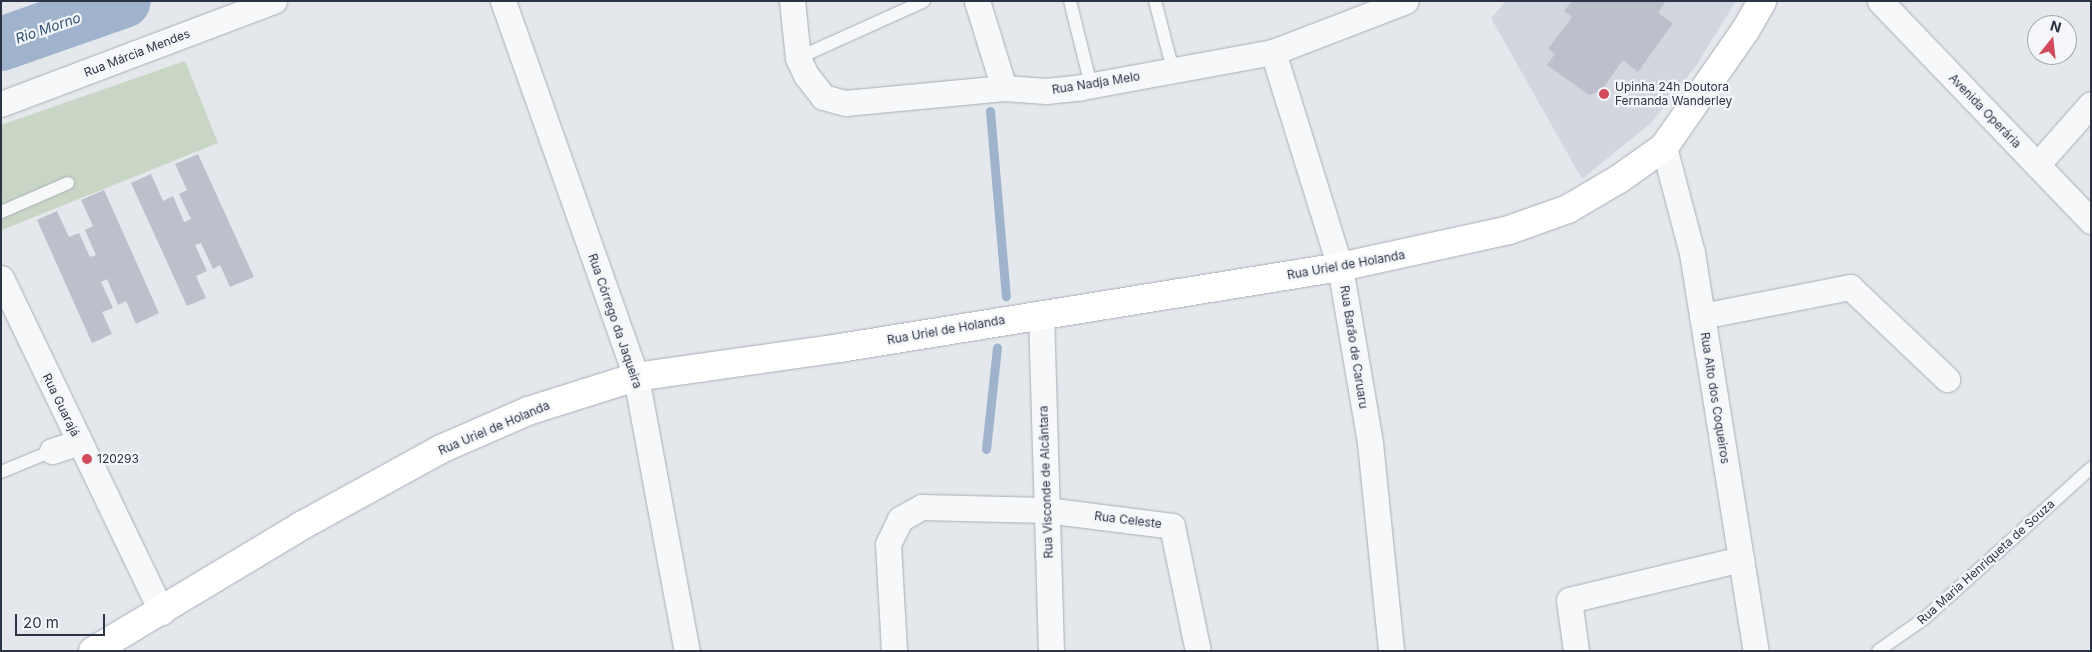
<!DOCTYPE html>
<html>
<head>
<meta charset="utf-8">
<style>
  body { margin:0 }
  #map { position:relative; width:2092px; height:652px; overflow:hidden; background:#e4e7ec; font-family:Inter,sans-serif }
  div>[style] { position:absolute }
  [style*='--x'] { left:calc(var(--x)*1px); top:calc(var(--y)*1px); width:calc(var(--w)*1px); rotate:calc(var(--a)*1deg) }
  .built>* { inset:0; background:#d2d6de }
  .green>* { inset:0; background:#c9d6c5 }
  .stream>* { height:9px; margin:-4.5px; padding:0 4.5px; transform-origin:4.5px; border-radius:4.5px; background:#9fb4cc }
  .river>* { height:54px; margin:-27px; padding:0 27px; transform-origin:27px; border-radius:27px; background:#9fb4cc }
  .building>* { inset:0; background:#bbc0ca }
  .roads { filter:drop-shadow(0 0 1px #a9aeb7) drop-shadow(0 0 1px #a9aeb7) }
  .service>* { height:12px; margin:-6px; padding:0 6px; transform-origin:6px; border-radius:6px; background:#f7f8fa }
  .minor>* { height:25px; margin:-12.5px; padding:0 12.5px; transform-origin:12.5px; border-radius:12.5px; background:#f7f8fa }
  .secondary>* { height:28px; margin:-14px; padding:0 14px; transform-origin:14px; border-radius:14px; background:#fff }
  .dots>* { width:14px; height:14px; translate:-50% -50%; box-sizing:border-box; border:2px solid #f4f6f9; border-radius:50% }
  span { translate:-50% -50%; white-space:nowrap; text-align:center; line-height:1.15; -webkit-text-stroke:4.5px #f4f6f9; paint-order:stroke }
  .street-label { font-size:12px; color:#2b3445 }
  .poi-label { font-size:12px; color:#2b3445 }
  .left { translate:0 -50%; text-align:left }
  .water-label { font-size:14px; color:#34527a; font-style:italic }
  .frame { position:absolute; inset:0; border:2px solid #2b3445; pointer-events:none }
  .north { position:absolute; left:2027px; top:15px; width:50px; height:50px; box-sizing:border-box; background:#f4f6f9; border:1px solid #a4a8b1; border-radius:50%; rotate:16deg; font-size:14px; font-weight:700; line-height:20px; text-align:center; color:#2b3445 }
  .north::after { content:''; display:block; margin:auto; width:18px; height:22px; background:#d1495b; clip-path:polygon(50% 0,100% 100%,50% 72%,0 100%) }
  .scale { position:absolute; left:15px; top:614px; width:90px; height:22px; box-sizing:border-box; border:2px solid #2b3445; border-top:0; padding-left:6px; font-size:15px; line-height:18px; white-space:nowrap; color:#2b3445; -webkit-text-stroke:4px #f4f6f9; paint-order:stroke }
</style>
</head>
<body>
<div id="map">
  <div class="built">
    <i style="clip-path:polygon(1506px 1px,1736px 1px,1696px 66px,1651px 123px,1582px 179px,1491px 18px)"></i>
  </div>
  <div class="green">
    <i style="clip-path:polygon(185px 61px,218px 143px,2px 230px,1px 125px)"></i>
  </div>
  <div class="stream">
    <i style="--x:990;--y:111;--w:186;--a:85.1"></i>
    <i style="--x:986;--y:449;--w:102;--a:-83.8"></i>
  </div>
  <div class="river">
    <i style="--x:1;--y:44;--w:130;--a:-19.3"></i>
  </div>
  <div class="building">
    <i style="clip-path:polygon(1572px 1px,1666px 1px,1658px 13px,1673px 23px,1638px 72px,1623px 60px,1600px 92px,1589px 95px,1547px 65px,1555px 54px,1548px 49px,1572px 17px,1564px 11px)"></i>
    <i style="clip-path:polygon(198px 154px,254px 277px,230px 287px,220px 265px,213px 269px,201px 243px,195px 245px,207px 271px,196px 276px,206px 298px,187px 306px,131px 183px,151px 174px,163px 201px,173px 196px,184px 222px,191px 219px,179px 194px,187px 190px,175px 164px)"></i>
    <i style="clip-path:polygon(104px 190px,159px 313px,136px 324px,126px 301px,118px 305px,107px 279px,101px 282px,113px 308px,102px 312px,112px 334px,92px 343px,37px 220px,57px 211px,69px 237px,79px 233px,90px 257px,96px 255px,85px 230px,93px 226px,81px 200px)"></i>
  </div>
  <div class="roads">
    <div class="service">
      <i style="--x:1070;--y:1;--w:87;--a:76"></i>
      <i style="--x:1155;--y:1;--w:71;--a:75.4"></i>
      <i style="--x:798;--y:58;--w:138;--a:-24.3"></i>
      <i style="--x:1;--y:212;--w:73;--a:-23.4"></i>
      <i style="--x:1;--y:472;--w:55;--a:-22.4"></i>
      <i style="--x:1878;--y:651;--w:57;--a:-35.1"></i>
      <i style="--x:1925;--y:618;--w:224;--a:-42.1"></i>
    </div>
    <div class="minor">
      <i style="--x:503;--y:1;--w:399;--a:70.5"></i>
      <i style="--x:636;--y:377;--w:279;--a:79.5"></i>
      <i style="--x:792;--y:1;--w:57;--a:84"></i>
      <i style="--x:798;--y:58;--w:19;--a:65"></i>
      <i style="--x:806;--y:75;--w:28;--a:52"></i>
      <i style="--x:823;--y:97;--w:23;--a:15"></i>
      <i style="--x:845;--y:103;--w:160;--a:-5.4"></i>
      <i style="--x:1004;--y:88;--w:42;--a:4.1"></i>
      <i style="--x:1046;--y:91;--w:36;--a:-6"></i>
      <i style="--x:1082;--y:87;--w:194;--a:-10.4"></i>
      <i style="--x:1273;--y:52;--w:142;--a:-21"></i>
      <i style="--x:977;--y:1;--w:91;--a:72.8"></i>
      <i style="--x:1880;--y:1;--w:305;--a:46.2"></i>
      <i style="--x:1273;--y:52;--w:225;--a:72.7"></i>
      <i style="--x:1340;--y:267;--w:179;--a:80.3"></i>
      <i style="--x:1370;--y:443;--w:209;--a:84.2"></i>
      <i style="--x:1;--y:104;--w:292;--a:-20.7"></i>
      <i style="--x:1664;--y:147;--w:110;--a:75.2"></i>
      <i style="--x:1692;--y:253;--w:403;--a:80.9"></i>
      <i style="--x:2037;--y:165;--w:81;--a:-48.5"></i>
      <i style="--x:1;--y:278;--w:371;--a:64.3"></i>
      <i style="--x:1041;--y:314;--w:337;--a:88.3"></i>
      <i style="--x:1702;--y:316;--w:151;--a:-11.1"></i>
      <i style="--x:1850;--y:287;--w:134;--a:43.5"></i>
      <i style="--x:52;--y:451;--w:28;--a:-18"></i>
      <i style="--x:894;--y:651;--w:107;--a:-93.2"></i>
      <i style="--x:888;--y:544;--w:28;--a:-64"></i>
      <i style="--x:900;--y:519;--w:25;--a:-29"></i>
      <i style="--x:922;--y:507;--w:124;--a:1.4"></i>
      <i style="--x:1046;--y:510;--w:127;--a:7.2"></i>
      <i style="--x:1172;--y:526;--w:128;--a:78.3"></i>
      <i style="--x:1576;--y:651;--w:51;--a:-97.8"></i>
      <i style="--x:1569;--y:600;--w:177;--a:-13.4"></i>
    </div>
    <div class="secondary">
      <i style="--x:93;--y:651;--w:243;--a:-31"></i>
      <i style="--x:301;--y:526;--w:160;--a:-28.8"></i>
      <i style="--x:441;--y:449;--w:95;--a:-23.6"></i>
      <i style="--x:528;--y:411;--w:113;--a:-17.5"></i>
      <i style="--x:636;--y:377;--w:206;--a:-8.1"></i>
      <i style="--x:840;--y:348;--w:507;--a:-9.2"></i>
      <i style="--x:1340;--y:267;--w:173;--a:-12.3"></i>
      <i style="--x:1509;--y:230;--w:63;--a:-19.6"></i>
      <i style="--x:1568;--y:209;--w:59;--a:-30.5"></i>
      <i style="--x:1619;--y:179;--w:55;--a:-35.4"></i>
      <i style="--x:1664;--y:147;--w:141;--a:-55.1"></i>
      <i style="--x:1745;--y:31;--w:34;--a:-60"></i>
    </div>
  </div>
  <div class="dots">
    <i style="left:1604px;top:94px;background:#d1495b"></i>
    <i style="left:87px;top:459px;background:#d1495b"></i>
  </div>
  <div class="street-label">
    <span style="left:137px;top:53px;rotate:-21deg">Rua Márcia Mendes</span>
    <span style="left:1096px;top:83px;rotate:-9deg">Rua Nadja Melo</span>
    <span style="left:1985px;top:111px;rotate:46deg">Avenida Operária</span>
    <span style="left:1346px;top:265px;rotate:-10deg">Rua Uriel de Holanda</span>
    <span style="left:615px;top:321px;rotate:71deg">Rua Córrego da Jaqueira</span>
    <span style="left:946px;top:330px;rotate:-10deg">Rua Uriel de Holanda</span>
    <span style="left:1354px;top:347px;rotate:81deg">Rua Barão de Caruaru</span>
    <span style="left:1715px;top:398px;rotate:81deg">Rua Alto dos Coqueiros</span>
    <span style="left:61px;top:405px;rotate:64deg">Rua Guarajá</span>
    <span style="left:494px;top:428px;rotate:-23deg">Rua Uriel de Holanda</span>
    <span style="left:1046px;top:482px;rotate:-92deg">Rua Visconde de Alcântara</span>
    <span style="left:1128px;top:520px;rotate:7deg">Rua Celeste</span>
    <span style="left:1986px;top:562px;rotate:-42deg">Rua Maria Henriqueta de Souza</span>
  </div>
  <div class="poi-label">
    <span class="left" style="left:1615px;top:94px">Upinha 24h Doutora<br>Fernanda Wanderley</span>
    <span class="left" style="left:97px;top:459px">120293</span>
  </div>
  <div class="water-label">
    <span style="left:48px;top:28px;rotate:-19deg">Rio Morno</span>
  </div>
  <div class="frame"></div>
  <div class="north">N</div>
  <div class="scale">20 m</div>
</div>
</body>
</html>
